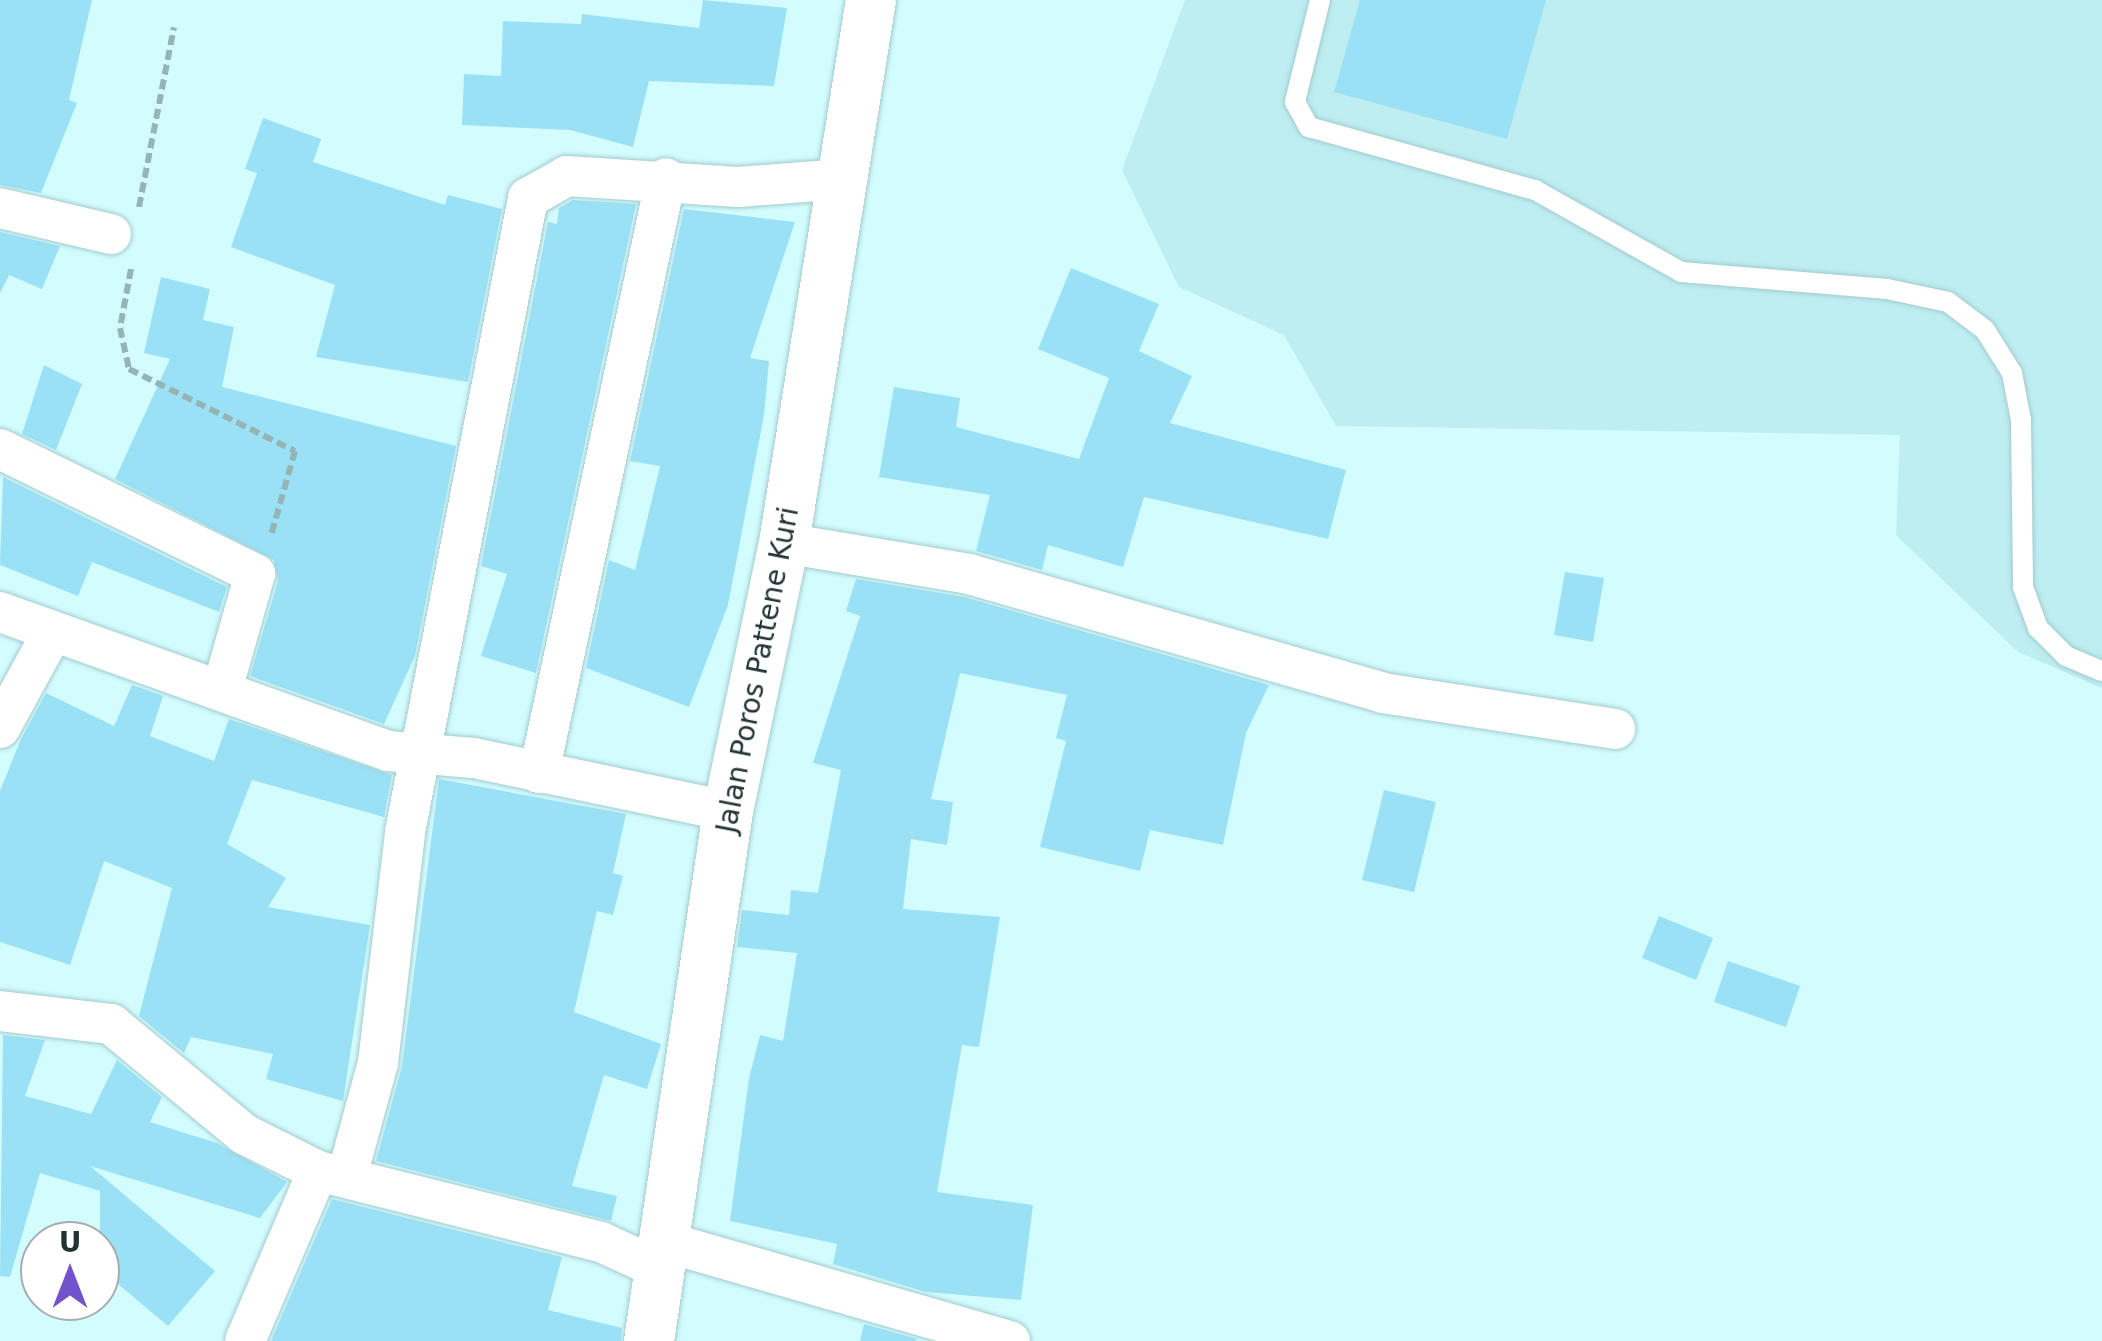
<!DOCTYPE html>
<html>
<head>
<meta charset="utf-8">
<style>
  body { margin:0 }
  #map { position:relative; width:2102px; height:1341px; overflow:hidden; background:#d3fcfe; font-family:"DejaVu Sans",sans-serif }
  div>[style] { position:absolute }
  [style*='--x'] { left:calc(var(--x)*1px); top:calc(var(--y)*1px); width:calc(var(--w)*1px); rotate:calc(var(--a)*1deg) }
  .built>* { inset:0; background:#beeef2 }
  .building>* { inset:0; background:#9be1f6 }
  .path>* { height:6px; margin-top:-3px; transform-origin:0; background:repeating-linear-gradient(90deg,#94b4b6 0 10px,transparent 0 15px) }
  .roads { filter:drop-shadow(0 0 2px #a3cbcd) drop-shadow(0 0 2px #a3cbcd) }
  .service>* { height:20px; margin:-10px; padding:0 10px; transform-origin:10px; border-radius:10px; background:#fff }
  .minor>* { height:40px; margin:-20px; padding:0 20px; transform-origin:20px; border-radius:20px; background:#fff }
  .tertiary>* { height:50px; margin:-25px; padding:0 25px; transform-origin:25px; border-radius:25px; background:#fff }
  span { translate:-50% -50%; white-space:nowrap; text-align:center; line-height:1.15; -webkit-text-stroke:10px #fff; paint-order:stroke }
  .street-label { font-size:28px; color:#233334 }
  .north { position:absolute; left:20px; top:1221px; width:100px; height:100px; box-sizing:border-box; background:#fff; border:2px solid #a7adae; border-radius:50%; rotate:0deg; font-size:28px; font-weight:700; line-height:40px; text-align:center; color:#233334 }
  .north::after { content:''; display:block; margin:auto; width:35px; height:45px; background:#7353cd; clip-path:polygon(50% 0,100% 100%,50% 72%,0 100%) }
</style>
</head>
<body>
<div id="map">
  <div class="built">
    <i style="clip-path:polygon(1185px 0,2102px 0,2102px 688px,2018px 652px,1896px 535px,1900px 435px,1336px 426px,1284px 335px,1179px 287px,1122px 170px)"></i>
  </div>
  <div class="building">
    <i style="clip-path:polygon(0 0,92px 0,69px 100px,77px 103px,41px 193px,0 185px)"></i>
    <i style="clip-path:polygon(703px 0,787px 8px,774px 86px,649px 81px,633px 147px,570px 130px,462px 125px,464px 74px,501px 76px,503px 21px,581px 24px,582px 14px,699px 28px)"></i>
    <i style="clip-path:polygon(1360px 0,1546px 0,1507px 139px,1334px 92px)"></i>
    <i style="clip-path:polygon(263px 118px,321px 139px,313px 162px,445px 205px,448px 195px,502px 209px,468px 382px,316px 357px,335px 285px,231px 247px,257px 173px,245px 169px)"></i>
    <i style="clip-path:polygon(573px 200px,636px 204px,536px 673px,481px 656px,507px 574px,481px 566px,548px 222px,557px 224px,559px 208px)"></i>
    <i style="clip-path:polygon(684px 209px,795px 222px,750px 358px,769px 361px,764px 415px,728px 605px,689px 707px,586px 668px,609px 560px,635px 570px,660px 466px,630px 461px)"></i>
    <i style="clip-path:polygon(0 232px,60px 246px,42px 289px,9px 275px,0 293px)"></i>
    <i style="clip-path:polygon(1071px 268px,1159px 304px,1139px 351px,1192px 376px,1170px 423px,1346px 470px,1328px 539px,1144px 497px,1123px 567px,1048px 545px,1042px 570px,976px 551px,990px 495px,879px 477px,894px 387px,960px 398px,956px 427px,1079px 459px,1109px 378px,1038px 349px)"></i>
    <i style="clip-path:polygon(161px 277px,210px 289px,203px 320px,234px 327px,222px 387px,456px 446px,415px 656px,384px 724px,250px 676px,278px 581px,274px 560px,115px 479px,170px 359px,144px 353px)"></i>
    <i style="clip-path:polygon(44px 365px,82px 384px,56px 450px,22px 434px)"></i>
    <i style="clip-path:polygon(3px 477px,227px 587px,219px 612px,92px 562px,78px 596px,0 565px)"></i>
    <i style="clip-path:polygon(1565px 572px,1604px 578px,1593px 642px,1554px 635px)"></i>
    <i style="clip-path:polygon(856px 579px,964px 597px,1269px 685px,1246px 733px,1223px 845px,1150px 830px,1140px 871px,1040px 847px,1066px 741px,1056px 738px,1067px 695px,960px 673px,931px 799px,953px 802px,947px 845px,911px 839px,903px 909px,1000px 917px,979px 1047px,962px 1045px,937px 1192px,1033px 1205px,1021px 1300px,926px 1292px,833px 1264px,837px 1244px,730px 1221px,749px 1078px,760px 1035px,783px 1041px,797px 953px,737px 947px,742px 910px,789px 915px,791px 890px,818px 893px,841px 770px,813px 763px,860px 616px,846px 611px)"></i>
    <i style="clip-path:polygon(132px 685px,163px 696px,150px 736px,214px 761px,229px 719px,392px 775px,384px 817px,252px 780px,227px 844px,286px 878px,268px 907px,370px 925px,343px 1101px,266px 1079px,273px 1054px,191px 1037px,184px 1053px,139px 1016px,172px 888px,104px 861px,70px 965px,0 942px,0 791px,21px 739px,46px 693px,114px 726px)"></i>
    <i style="clip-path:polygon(439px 779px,626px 814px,613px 873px,623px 876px,613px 915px,597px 911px,574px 1012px,661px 1044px,647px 1089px,604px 1075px,572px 1186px,617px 1196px,611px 1221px,376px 1161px,402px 1066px)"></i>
    <i style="clip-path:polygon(1384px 790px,1436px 802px,1414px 892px,1362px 880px)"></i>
    <i style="clip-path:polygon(1659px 916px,1713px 938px,1696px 980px,1642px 958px)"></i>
    <i style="clip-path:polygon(1728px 961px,1800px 986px,1786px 1027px,1714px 1002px)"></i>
    <i style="clip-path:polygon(3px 1035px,45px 1040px,25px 1096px,91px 1114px,117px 1060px,162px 1097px,150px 1122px,217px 1143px,287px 1182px,260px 1218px,90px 1166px,215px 1271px,168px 1326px,100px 1269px,100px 1191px,40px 1173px,10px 1277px,0 1276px)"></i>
    <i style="clip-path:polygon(332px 1199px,562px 1257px,548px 1310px,622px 1328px,621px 1341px,271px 1341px)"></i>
    <i style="clip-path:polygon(864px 1324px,917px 1339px,916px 1341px,860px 1341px)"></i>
  </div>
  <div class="path">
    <i style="--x:139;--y:207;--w:183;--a:-79"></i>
    <i style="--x:131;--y:269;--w:60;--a:100.6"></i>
    <i style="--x:120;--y:328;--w:42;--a:77.6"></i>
    <i style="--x:129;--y:369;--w:185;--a:26.3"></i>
    <i style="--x:295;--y:451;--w:87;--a:105.9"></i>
  </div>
  <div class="roads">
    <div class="service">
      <i style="--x:1320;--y:0;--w:105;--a:103.8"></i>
      <i style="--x:1295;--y:102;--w:29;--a:61"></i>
      <i style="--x:1309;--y:127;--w:235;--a:15.6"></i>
      <i style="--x:1535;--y:190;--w:167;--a:29.3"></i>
      <i style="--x:1681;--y:272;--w:207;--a:4.7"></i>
      <i style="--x:1887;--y:289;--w:62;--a:12"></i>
      <i style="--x:1948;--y:302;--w:46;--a:37.1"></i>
      <i style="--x:1985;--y:330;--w:51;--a:57.9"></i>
      <i style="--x:2012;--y:373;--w:48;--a:79.2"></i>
      <i style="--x:2021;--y:420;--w:167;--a:89.3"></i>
      <i style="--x:2023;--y:587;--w:44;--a:69.9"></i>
      <i style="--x:2038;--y:628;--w:40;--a:45"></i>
      <i style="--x:2066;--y:656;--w:39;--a:23"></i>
    </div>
    <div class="minor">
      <i style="--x:0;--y:208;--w:114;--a:13.2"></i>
      <i style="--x:0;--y:449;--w:284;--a:26.1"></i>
      <i style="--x:255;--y:574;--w:116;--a:105.9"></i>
      <i style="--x:784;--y:543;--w:188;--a:9.5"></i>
      <i style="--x:969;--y:574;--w:431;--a:16"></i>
      <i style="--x:1383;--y:693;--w:235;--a:8.8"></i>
      <i style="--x:0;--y:612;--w:412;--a:19.7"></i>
      <i style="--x:388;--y:751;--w:86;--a:4.7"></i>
      <i style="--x:474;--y:758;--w:259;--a:11.8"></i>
      <i style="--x:0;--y:728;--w:108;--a:-61.3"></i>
      <i style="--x:539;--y:773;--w:608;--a:-77.95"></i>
      <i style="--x:0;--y:1011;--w:112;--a:6.7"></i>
      <i style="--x:111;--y:1024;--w:173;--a:39.6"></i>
      <i style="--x:244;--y:1134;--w:83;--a:26.6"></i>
      <i style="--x:347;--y:1176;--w:117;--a:-74.7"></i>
      <i style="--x:378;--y:1063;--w:233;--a:-83.3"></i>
      <i style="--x:405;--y:832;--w:646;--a:-79.02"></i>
      <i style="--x:528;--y:198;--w:45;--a:-29.4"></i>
      <i style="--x:567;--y:176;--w:171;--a:3.7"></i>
      <i style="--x:738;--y:187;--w:106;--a:-4.3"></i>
      <i style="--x:666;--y:1242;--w:358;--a:16.1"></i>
      <i style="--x:245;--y:1341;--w:185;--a:-66.8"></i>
      <i style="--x:318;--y:1171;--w:292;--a:14.1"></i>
      <i style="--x:601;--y:1242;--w:67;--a:24.7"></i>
    </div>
    <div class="tertiary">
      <i style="--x:649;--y:1341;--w:536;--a:-81.52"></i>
      <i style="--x:728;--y:811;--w:274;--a:-78.2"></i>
      <i style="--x:784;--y:543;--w:550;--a:-80.9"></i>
    </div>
  </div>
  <div class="street-label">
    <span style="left:758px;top:670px;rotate:-79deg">Jalan Poros Pattene Kuri</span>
  </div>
  <div class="north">U</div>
</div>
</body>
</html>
